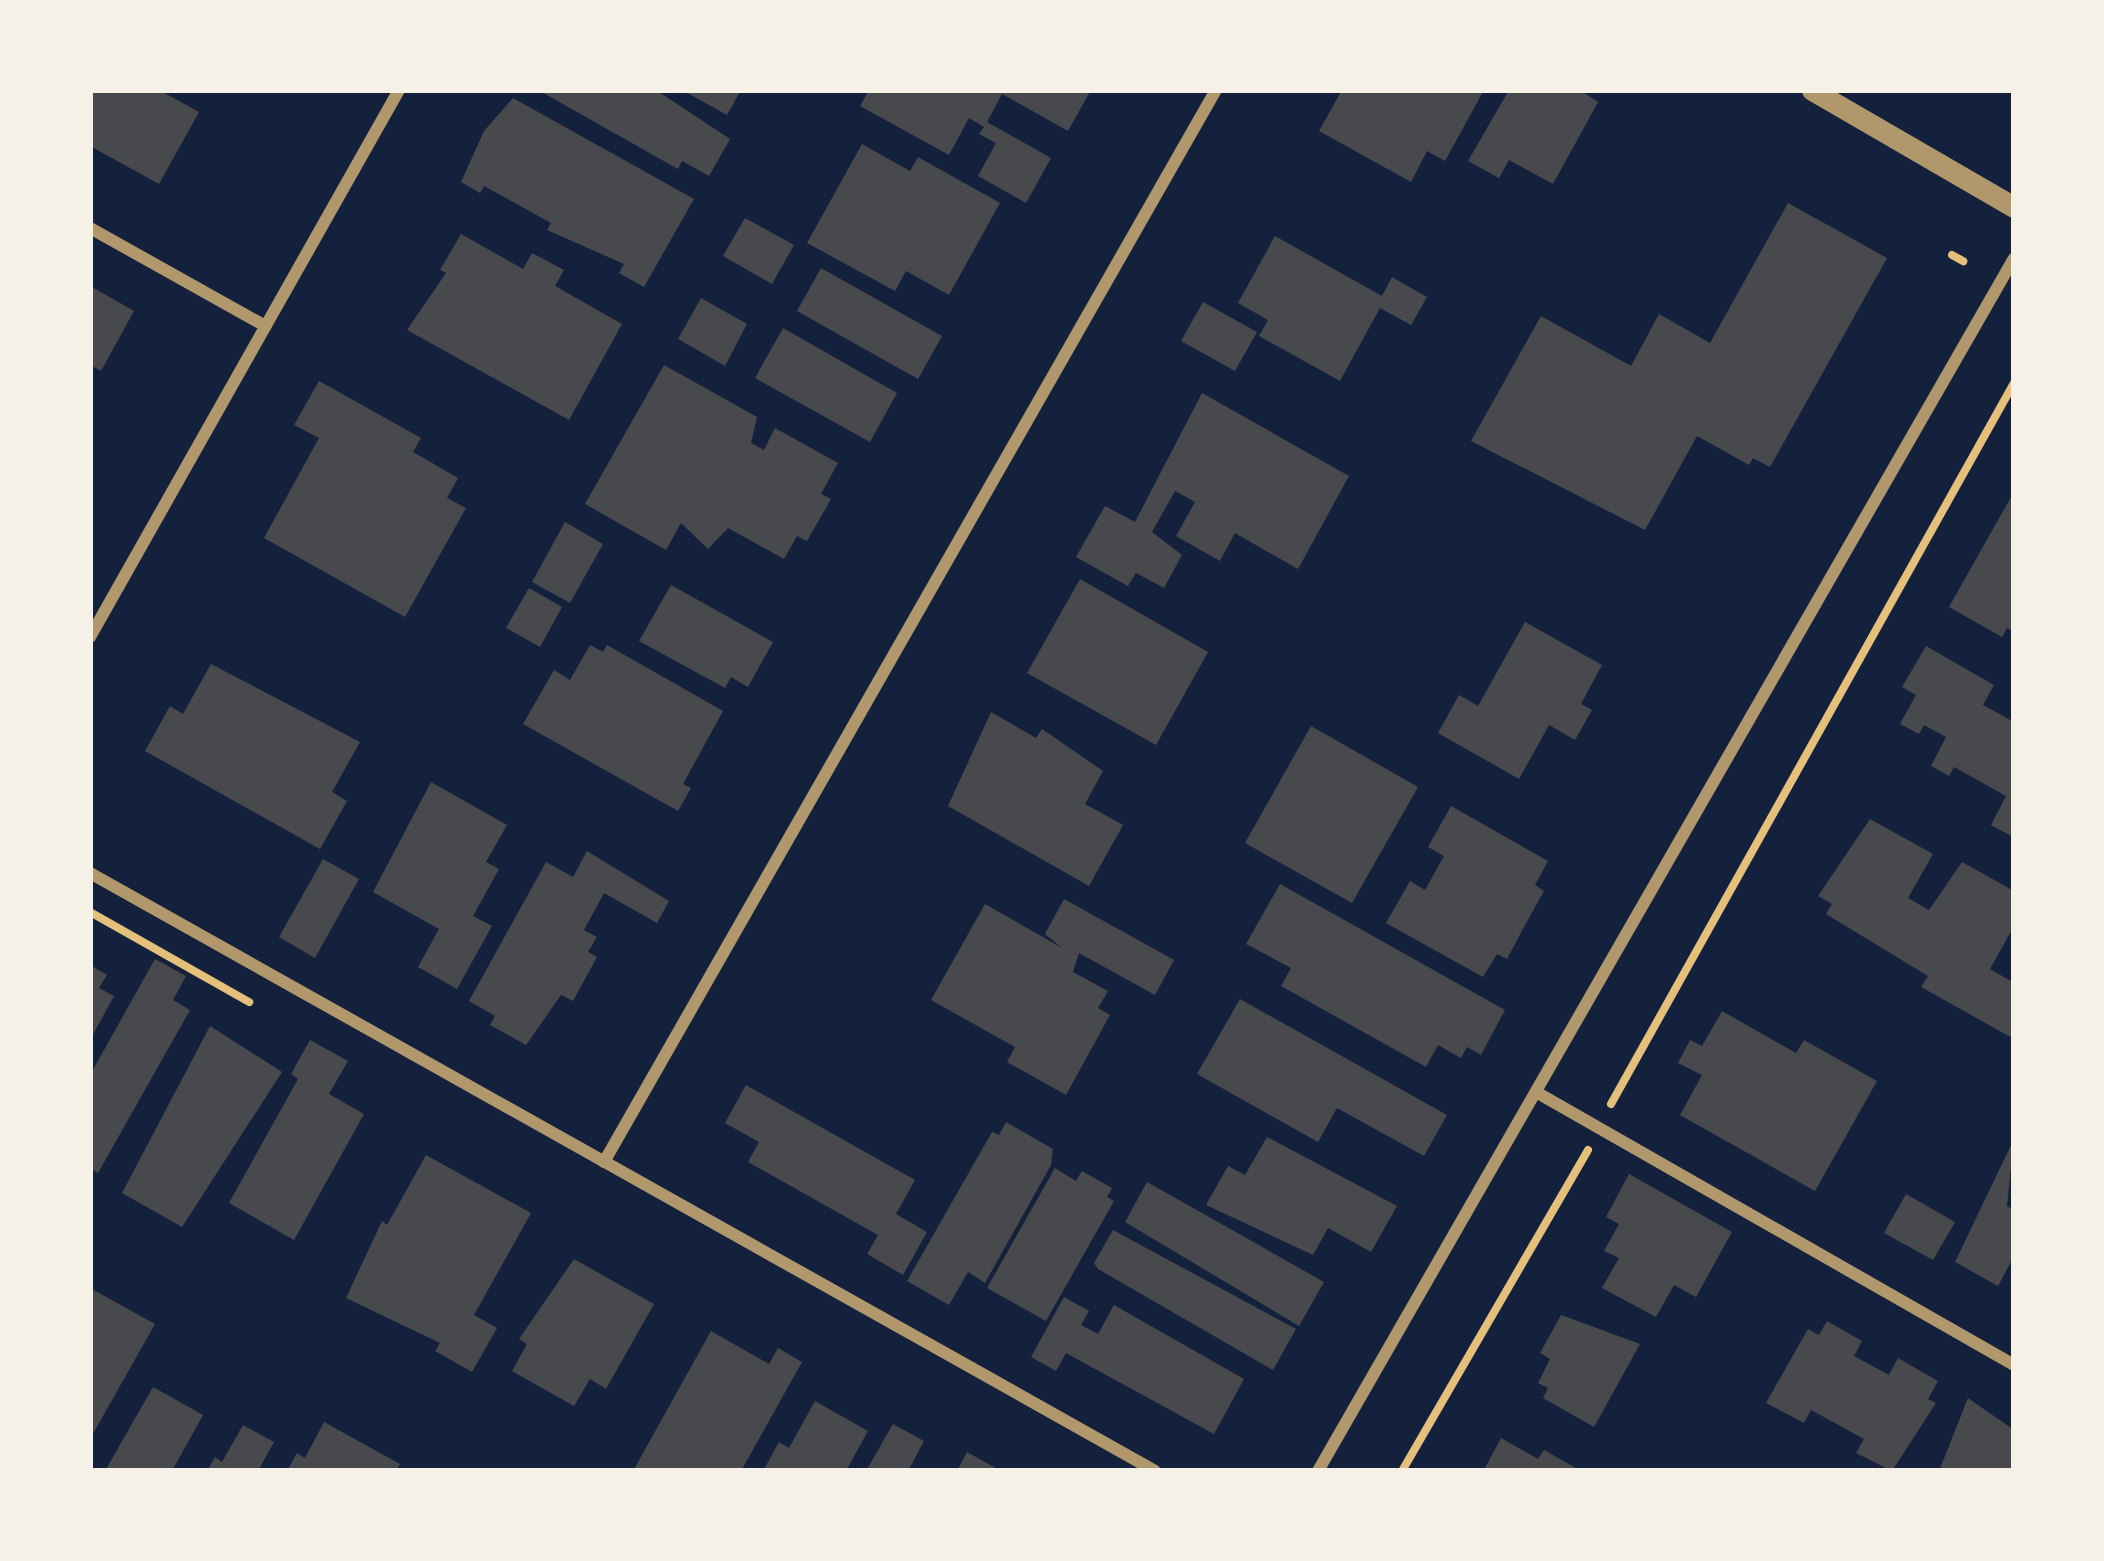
<!DOCTYPE html>
<html>
<head>
<meta charset="utf-8">
<style>
  body { margin:0 }
  #map { position:relative; width:2104px; height:1561px; overflow:hidden; background:#14213d; font-family:"Golos Text",sans-serif }
  div>[style] { position:absolute }
  [style*='--x'] { left:calc(var(--x)*1px); top:calc(var(--y)*1px); width:calc(var(--w)*1px); rotate:calc(var(--a)*1deg) }
  .building>* { inset:0; background:#48494c }
  .path>* { height:8px; margin:-4px; padding:0 4px; transform-origin:4px; border-radius:4px; background:#e5c07b }
  .minor>* { height:12px; margin:-6px; padding:0 6px; transform-origin:6px; border-radius:6px; background:#b1986c }
  .tertiary>* { height:21px; margin:-10.5px; padding:0 10.5px; transform-origin:10.5px; border-radius:10.5px; background:#b1986c }
  span { translate:-50% -50%; white-space:nowrap; text-align:center; line-height:1.15; -webkit-text-stroke:9px #f6f1e7; paint-order:stroke }
  .frame { position:absolute; inset:0; border:93px solid #f6f1e7; pointer-events:none }
</style>
</head>
<body>
<div id="map">
  <div class="building">
    <i style="clip-path:polygon(90px 90px,159px 90px,199px 112px,159px 184px,90px 146px)"></i>
    <i style="clip-path:polygon(538px 90px,656px 90px,730px 139px,709px 176px,682px 161px,678px 169px)"></i>
    <i style="clip-path:polygon(682px 90px,741px 90px,727px 115px)"></i>
    <i style="clip-path:polygon(869px 90px,1091px 90px,1068px 131px,1002px 94px,987px 122px,1051px 158px,1026px 203px,978px 176px,996px 143px,979px 134px,984px 127px,969px 118px,949px 155px,860px 106px)"></i>
    <i style="clip-path:polygon(1342px 90px,1484px 90px,1445px 161px,1427px 151px,1411px 182px,1319px 131px)"></i>
    <i style="clip-path:polygon(1509px 90px,1580px 90px,1598px 102px,1553px 184px,1509px 160px,1499px 178px,1468px 161px)"></i>
    <i style="clip-path:polygon(513px 98px,694px 199px,644px 287px,619px 273px,624px 264px,547px 230px,551px 223px,484px 186px,480px 193px,461px 182px,484px 131px)"></i>
    <i style="clip-path:polygon(862px 144px,910px 171px,918px 157px,1000px 203px,949px 295px,906px 271px,895px 291px,807px 243px)"></i>
    <i style="clip-path:polygon(1788px 203px,1887px 258px,1770px 467px,1753px 458px,1749px 465px,1697px 436px,1645px 530px,1471px 441px,1541px 316px,1631px 366px,1659px 314px,1710px 343px)"></i>
    <i style="clip-path:polygon(745px 218px,794px 245px,772px 284px,723px 256px)"></i>
    <i style="clip-path:polygon(461px 234px,523px 269px,532px 253px,564px 270px,555px 286px,622px 324px,569px 420px,407px 330px,446px 273px,440px 270px)"></i>
    <i style="clip-path:polygon(1275px 236px,1382px 296px,1392px 277px,1427px 297px,1411px 325px,1380px 308px,1340px 381px,1259px 336px,1268px 320px,1238px 303px)"></i>
    <i style="clip-path:polygon(821px 268px,942px 336px,918px 379px,797px 311px)"></i>
    <i style="clip-path:polygon(90px 286px,134px 311px,101px 371px,90px 365px)"></i>
    <i style="clip-path:polygon(701px 298px,747px 324px,725px 366px,678px 339px)"></i>
    <i style="clip-path:polygon(1203px 302px,1257px 332px,1235px 371px,1181px 341px)"></i>
    <i style="clip-path:polygon(783px 328px,897px 393px,870px 442px,755px 378px)"></i>
    <i style="clip-path:polygon(664px 365px,757px 417px,751px 443px,764px 450px,775px 428px,838px 463px,821px 494px,831px 499px,807px 541px,797px 536px,784px 559px,728px 528px,708px 549px,681px 523px,666px 550px,585px 504px)"></i>
    <i style="clip-path:polygon(319px 381px,421px 438px,413px 452px,458px 478px,447px 498px,466px 508px,405px 617px,264px 538px,319px 438px,294px 425px)"></i>
    <i style="clip-path:polygon(1202px 393px,1349px 476px,1298px 569px,1235px 533px,1220px 561px,1176px 536px,1195px 502px,1175px 491px,1152px 532px,1182px 555px,1164px 588px,1136px 573px,1128px 586px,1076px 557px,1105px 506px,1135px 522px)"></i>
    <i style="clip-path:polygon(2011px 497px,2014px 632px,2007px 628px,2002px 637px,1949px 607px)"></i>
    <i style="clip-path:polygon(565px 522px,603px 544px,570px 603px,532px 582px)"></i>
    <i style="clip-path:polygon(1080px 579px,1208px 652px,1156px 745px,1027px 673px)"></i>
    <i style="clip-path:polygon(671px 585px,773px 642px,748px 687px,731px 677px,725px 688px,639px 641px)"></i>
    <i style="clip-path:polygon(529px 588px,562px 607px,540px 647px,506px 628px)"></i>
    <i style="clip-path:polygon(1525px 622px,1602px 665px,1581px 704px,1592px 710px,1575px 740px,1549px 725px,1519px 779px,1438px 733px,1459px 695px,1478px 706px)"></i>
    <i style="clip-path:polygon(590px 645px,603px 652px,607px 645px,723px 711px,683px 784px,691px 788px,678px 811px,523px 724px,554px 670px,570px 680px)"></i>
    <i style="clip-path:polygon(1926px 646px,1994px 685px,1983px 705px,2014px 722px,2013px 837px,1991px 825px,2006px 796px,1954px 767px,1949px 776px,1931px 766px,1946px 737px,1924px 725px,1919px 734px,1900px 724px,1916px 695px,1902px 687px)"></i>
    <i style="clip-path:polygon(211px 664px,360px 742px,332px 792px,347px 801px,320px 849px,145px 751px,170px 706px,183px 714px)"></i>
    <i style="clip-path:polygon(991px 712px,1036px 738px,1042px 729px,1103px 771px,1085px 804px,1123px 825px,1089px 886px,948px 806px)"></i>
    <i style="clip-path:polygon(1311px 726px,1418px 787px,1352px 903px,1245px 843px)"></i>
    <i style="clip-path:polygon(431px 782px,507px 825px,486px 862px,499px 869px,473px 916px,492px 926px,457px 989px,418px 967px,439px 929px,373px 892px)"></i>
    <i style="clip-path:polygon(1451px 806px,1548px 861px,1535px 885px,1544px 891px,1525px 925px,1507px 959px,1497px 954px,1483px 977px,1386px 923px,1410px 881px,1425px 890px,1444px 856px,1428px 847px)"></i>
    <i style="clip-path:polygon(1870px 819px,1933px 854px,1908px 898px,1929px 910px,1962px 862px,2014px 891px,2014px 926px,1990px 969px,2014px 983px,2014px 1039px,1921px 987px,1928px 976px,1826px 914px,1832px 904px,1818px 896px)"></i>
    <i style="clip-path:polygon(587px 851px,669px 901px,657px 923px,604px 893px,584px 930px,597px 937px,588px 952px,597px 957px,573px 1001px,561px 995px,526px 1045px,490px 1025px,495px 1016px,469px 1001px,546px 862px,573px 877px)"></i>
    <i style="clip-path:polygon(323px 859px,359px 879px,315px 958px,279px 937px)"></i>
    <i style="clip-path:polygon(1280px 884px,1505px 1010px,1481px 1055px,1467px 1047px,1461px 1058px,1438px 1045px,1426px 1067px,1281px 986px,1291px 968px,1246px 944px)"></i>
    <i style="clip-path:polygon(1064px 899px,1174px 960px,1155px 995px,1079px 953px,1073px 972px,1108px 991px,1098px 1008px,1110px 1015px,1066px 1095px,1007px 1062px,1015px 1047px,931px 1000px,985px 904px,1062px 948px,1045px 934px)"></i>
    <i style="clip-path:polygon(155px 959px,186px 976px,173px 1000px,190px 1010px,98px 1173px,90px 1168px,90px 1075px)"></i>
    <i style="clip-path:polygon(90px 965px,107px 975px,99px 988px,114px 996px,90px 1040px)"></i>
    <i style="clip-path:polygon(1240px 999px,1447px 1115px,1424px 1156px,1337px 1108px,1318px 1142px,1197px 1074px)"></i>
    <i style="clip-path:polygon(1722px 1011px,1796px 1053px,1804px 1040px,1877px 1081px,1815px 1191px,1680px 1115px,1702px 1075px,1678px 1063px,1690px 1040px,1702px 1046px)"></i>
    <i style="clip-path:polygon(210px 1026px,282px 1072px,182px 1227px,122px 1193px)"></i>
    <i style="clip-path:polygon(310px 1040px,348px 1061px,329px 1094px,364px 1114px,294px 1240px,229px 1203px,298px 1079px,291px 1074px)"></i>
    <i style="clip-path:polygon(746px 1085px,915px 1180px,896px 1214px,927px 1232px,903px 1275px,867px 1254px,878px 1235px,748px 1162px,759px 1142px,725px 1123px)"></i>
    <i style="clip-path:polygon(1006px 1122px,1053px 1149px,1051px 1165px,985px 1283px,968px 1272px,949px 1305px,907px 1281px,992px 1132px,999px 1135px)"></i>
    <i style="clip-path:polygon(1267px 1137px,1397px 1206px,1371px 1252px,1328px 1228px,1313px 1255px,1206px 1205px,1228px 1166px,1245px 1175px)"></i>
    <i style="clip-path:polygon(2014px 1139px,2007px 1206px,2014px 1210px,2014px 1256px,1998px 1286px,1955px 1262px)"></i>
    <i style="clip-path:polygon(426px 1155px,531px 1213px,474px 1315px,497px 1328px,472px 1372px,435px 1351px,440px 1343px,346px 1298px,382px 1221px,387px 1225px)"></i>
    <i style="clip-path:polygon(1055px 1168px,1076px 1181px,1082px 1171px,1112px 1188px,1107px 1197px,1114px 1201px,1046px 1321px,987px 1288px)"></i>
    <i style="clip-path:polygon(1629px 1174px,1732px 1232px,1696px 1297px,1674px 1285px,1656px 1317px,1602px 1288px,1619px 1258px,1604px 1251px,1619px 1224px,1606px 1217px)"></i>
    <i style="clip-path:polygon(1147px 1182px,1324px 1282px,1299px 1326px,1125px 1222px)"></i>
    <i style="clip-path:polygon(1906px 1194px,1955px 1222px,1933px 1260px,1884px 1233px)"></i>
    <i style="clip-path:polygon(1113px 1230px,1296px 1329px,1273px 1370px,1098px 1269px,1094px 1263px)"></i>
    <i style="clip-path:polygon(574px 1259px,654px 1304px,606px 1389px,590px 1379px,574px 1406px,512px 1371px,527px 1344px,519px 1339px)"></i>
    <i style="clip-path:polygon(90px 1288px,155px 1324px,90px 1439px)"></i>
    <i style="clip-path:polygon(1064px 1297px,1089px 1311px,1081px 1325px,1098px 1334px,1114px 1305px,1244px 1379px,1214px 1434px,1066px 1353px,1056px 1371px,1031px 1357px)"></i>
    <i style="clip-path:polygon(1561px 1315px,1640px 1344px,1594px 1427px,1543px 1398px,1548px 1388px,1538px 1383px,1550px 1359px,1540px 1353px)"></i>
    <i style="clip-path:polygon(1827px 1321px,1862px 1341px,1854px 1356px,1889px 1375px,1898px 1358px,1938px 1381px,1928px 1399px,1936px 1403px,1892px 1471px,1856px 1453px,1864px 1439px,1811px 1410px,1804px 1423px,1766px 1403px,1808px 1329px,1819px 1335px)"></i>
    <i style="clip-path:polygon(711px 1331px,769px 1364px,778px 1348px,802px 1362px,741px 1471px,633px 1471px)"></i>
    <i style="clip-path:polygon(153px 1387px,203px 1415px,172px 1471px,105px 1471px)"></i>
    <i style="clip-path:polygon(1968px 1398px,2014px 1430px,2014px 1471px,1939px 1471px)"></i>
    <i style="clip-path:polygon(815px 1401px,868px 1431px,846px 1471px,763px 1471px,779px 1442px,789px 1448px)"></i>
    <i style="clip-path:polygon(324px 1422px,400px 1464px,396px 1471px,287px 1471px,297px 1453px,305px 1458px)"></i>
    <i style="clip-path:polygon(893px 1424px,924px 1441px,908px 1471px,866px 1471px)"></i>
    <i style="clip-path:polygon(243px 1425px,274px 1442px,258px 1471px,207px 1471px,215px 1457px,222px 1462px)"></i>
    <i style="clip-path:polygon(1501px 1438px,1538px 1459px,1544px 1450px,1581px 1471px,1490px 1471px,1485px 1468px)"></i>
    <i style="clip-path:polygon(967px 1452px,1001px 1471px,957px 1471px)"></i>
  </div>
  <div class="path">
    <i style="--x:1952;--y:255;--w:13;--a:29"></i>
    <i style="--x:90;--y:912;--w:183;--a:29.5"></i>
    <i style="--x:1611;--y:1104;--w:826;--a:-60.8"></i>
    <i style="--x:1402;--y:1471;--w:371;--a:-59.9"></i>
  </div>
  <div class="minor">
    <i style="--x:90;--y:228;--w:201;--a:29.2"></i>
    <i style="--x:90;--y:637;--w:628;--a:-60.54"></i>
    <i style="--x:90;--y:873;--w:1221;--a:29.31"></i>
    <i style="--x:1536;--y:1092;--w:550;--a:29.73"></i>
    <i style="--x:604;--y:1162;--w:1234;--a:-60.28"></i>
    <i style="--x:1318;--y:1471;--w:1398;--a:-60.15"></i>
  </div>
  <div class="tertiary">
    <i style="--x:1812;--y:90;--w:233;--a:30.1"></i>
  </div>
  <div class="frame"></div>
</div>
</body>
</html>
